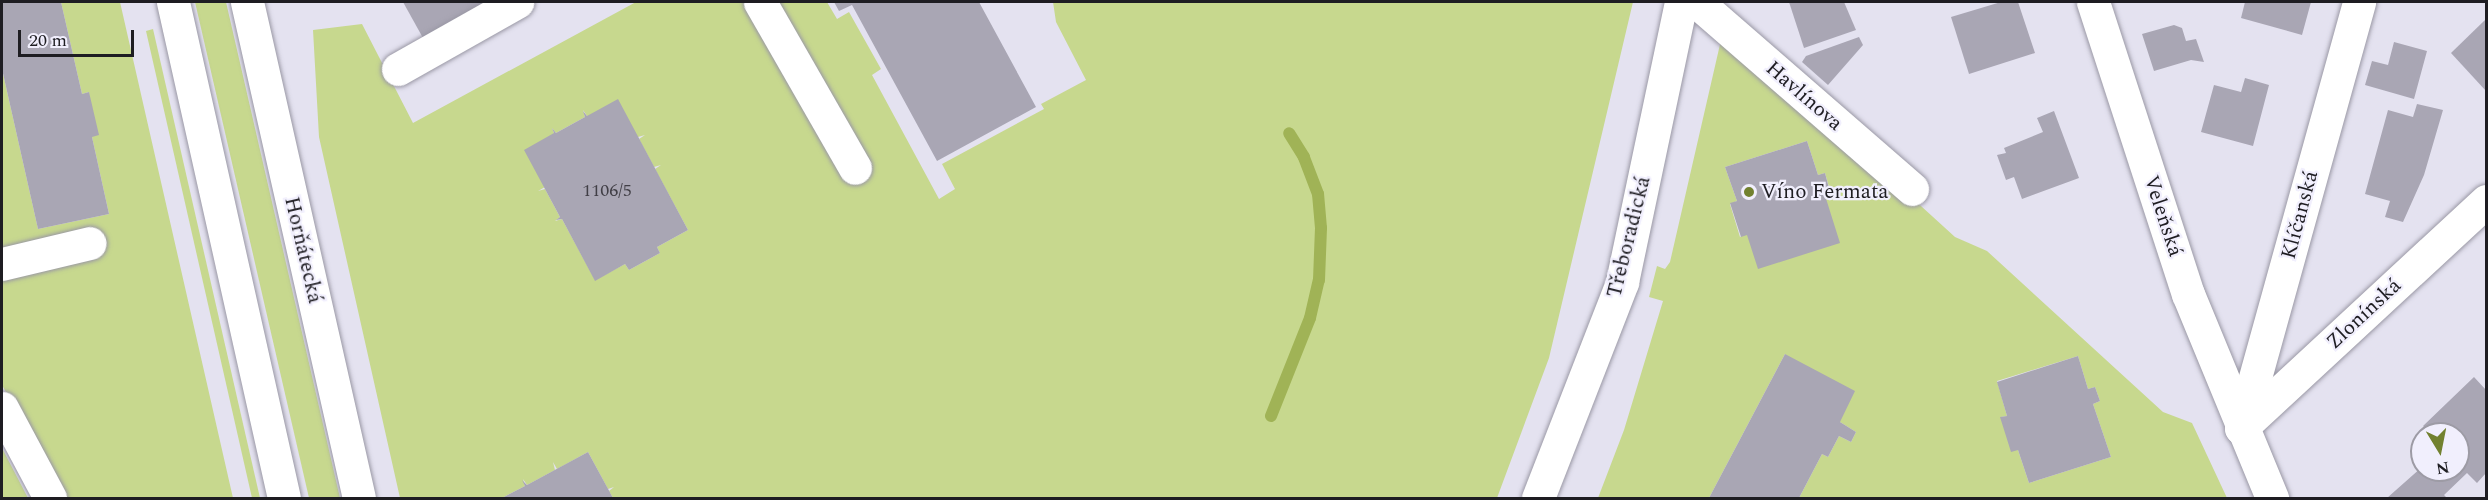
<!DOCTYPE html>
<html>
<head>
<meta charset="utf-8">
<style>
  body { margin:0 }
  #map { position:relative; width:2488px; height:500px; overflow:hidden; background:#e4e2f0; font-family:Spectral,serif }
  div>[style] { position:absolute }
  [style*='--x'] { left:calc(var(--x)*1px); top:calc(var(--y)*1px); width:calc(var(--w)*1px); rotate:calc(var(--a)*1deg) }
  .green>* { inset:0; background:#c7d88e }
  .stream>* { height:12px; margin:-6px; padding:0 6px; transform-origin:6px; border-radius:6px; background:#a0b356 }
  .building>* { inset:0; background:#a9a6b4 }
  .roads { filter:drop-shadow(0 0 2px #9a98a5) drop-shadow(0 0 2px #9a98a5) }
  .minor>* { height:33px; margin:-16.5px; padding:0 16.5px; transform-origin:16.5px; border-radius:16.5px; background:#fff }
  .major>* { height:33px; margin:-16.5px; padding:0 16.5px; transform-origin:16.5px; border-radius:16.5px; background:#fff }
  .dots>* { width:16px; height:16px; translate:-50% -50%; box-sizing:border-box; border:3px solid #f1effd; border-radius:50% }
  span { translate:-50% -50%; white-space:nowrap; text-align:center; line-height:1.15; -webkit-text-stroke:4.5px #f1effd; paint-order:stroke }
  .number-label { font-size:18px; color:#413f46 }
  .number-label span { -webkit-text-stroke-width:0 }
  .street-label { font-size:21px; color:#1e1d22 }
  .poi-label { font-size:21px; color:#1e1d22 }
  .left { translate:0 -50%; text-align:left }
  .frame { position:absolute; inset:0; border:3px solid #1e1d22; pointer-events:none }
  .north { position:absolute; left:2410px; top:422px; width:60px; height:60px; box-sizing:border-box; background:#f1effd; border:2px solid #9d9ba5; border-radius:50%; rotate:170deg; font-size:16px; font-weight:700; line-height:24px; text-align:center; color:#1e1d22 }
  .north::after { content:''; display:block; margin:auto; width:21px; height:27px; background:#728130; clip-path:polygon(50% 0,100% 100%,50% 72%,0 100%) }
  .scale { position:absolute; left:18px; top:30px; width:116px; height:27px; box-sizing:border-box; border:3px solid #1e1d22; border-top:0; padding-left:8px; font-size:18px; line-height:21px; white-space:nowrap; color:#1e1d22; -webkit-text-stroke:4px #f1effd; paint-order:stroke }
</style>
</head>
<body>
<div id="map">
  <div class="green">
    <i style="clip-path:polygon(61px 2px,120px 2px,233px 498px,64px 498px,2px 385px,2px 69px,38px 229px,109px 214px,92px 137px,89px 92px,82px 94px)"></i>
    <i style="clip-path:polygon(195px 2px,226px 2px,340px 498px,309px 498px)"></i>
    <i style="clip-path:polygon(evenodd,636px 2px,827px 2px,837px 19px,849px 12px,881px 69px,872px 75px,939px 199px,955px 189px,942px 164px,1044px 109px,1041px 104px,1086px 80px,1056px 22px,1053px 2px,1633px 2px,1549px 358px,1497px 498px,613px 498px,609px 491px,614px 487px,608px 489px,588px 452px,557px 469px,553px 462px,555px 470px,527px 485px,523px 479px,525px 486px,502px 498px,400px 498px,319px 137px,313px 30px,362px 24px,413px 123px,636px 2px,583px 110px,587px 116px,638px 137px,645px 135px,639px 139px,654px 167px,661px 165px,655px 169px,688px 230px,657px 247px,660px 253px,629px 270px,625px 264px,595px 280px,562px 219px,555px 221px,560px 217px,545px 189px,538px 191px,545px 187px,554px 133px,552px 128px,556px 133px,585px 117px,583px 110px)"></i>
    <i style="clip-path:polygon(153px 29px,260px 498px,252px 498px,146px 31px)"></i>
    <i style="clip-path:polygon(evenodd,1721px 40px,1740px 41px,1955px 237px,1987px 251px,2163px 412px,2192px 423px,2227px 498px,1799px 498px,1822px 454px,1828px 457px,1839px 436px,1851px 442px,1856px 432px,1840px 422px,1785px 354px,1709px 498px,1598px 498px,1624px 430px,1663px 301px,1649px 297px,1657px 266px,1665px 269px,1670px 262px,1721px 40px,1807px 141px,1818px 175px,1825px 173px,1829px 187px,1740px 237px,1730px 204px,1737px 201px,1725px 167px,1807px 141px,1721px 40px,2078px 356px,2088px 389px,2095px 387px,2100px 401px,2093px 404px,2111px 457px,2029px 483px,2018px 450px,2001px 417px,2007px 416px,1997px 381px,2078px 356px)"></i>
    <i style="clip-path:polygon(2px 448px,28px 498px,2px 498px)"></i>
  </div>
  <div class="stream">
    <i style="--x:1271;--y:416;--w:105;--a:-68.3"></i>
    <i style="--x:1310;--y:318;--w:39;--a:-77"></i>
    <i style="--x:1319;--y:280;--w:52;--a:-87.8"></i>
    <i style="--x:1321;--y:228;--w:34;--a:-95"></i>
    <i style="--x:1318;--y:194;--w:40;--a:-111"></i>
    <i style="--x:1304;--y:157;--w:28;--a:-122"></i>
  </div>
  <div class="building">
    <i style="clip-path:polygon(2px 2px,61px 2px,82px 94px,89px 92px,99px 135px,92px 137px,109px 214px,38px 229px,2px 69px)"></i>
    <i style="clip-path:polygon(403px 2px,490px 2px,423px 38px)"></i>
    <i style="clip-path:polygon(834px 2px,979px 2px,1036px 107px,937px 161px,852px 5px,839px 11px)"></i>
    <i style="clip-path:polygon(1789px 2px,1844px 2px,1856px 30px,1804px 48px)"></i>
    <i style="clip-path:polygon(2001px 2px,2018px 2px,2035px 53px,1969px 74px,1951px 17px)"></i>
    <i style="clip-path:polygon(2245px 2px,2311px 2px,2302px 35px,2241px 18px)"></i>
    <i style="clip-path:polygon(2486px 19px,2486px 91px,2451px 53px)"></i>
    <i style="clip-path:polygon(2174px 25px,2182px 28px,2186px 41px,2196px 39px,2204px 62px,2191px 60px,2154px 71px,2142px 34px)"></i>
    <i style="clip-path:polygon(1859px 37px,1863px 45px,1828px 85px,1802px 62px,1806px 56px)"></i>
    <i style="clip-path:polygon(2394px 42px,2427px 51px,2414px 99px,2365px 85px,2372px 61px,2388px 65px)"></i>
    <i style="clip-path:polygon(2245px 78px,2269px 85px,2253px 146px,2201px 132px,2214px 85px,2241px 92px)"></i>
    <i style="clip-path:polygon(618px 99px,688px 230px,657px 247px,660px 253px,629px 270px,625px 264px,595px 281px,562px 219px,556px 220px,560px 217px,524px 150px,554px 133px,552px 128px,556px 133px,585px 117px,583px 111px,587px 116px)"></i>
    <i style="clip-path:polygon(2417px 104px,2443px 110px,2424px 175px,2403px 222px,2385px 217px,2390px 201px,2365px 194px,2388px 110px,2413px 117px)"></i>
    <i style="clip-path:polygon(2054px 111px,2079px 178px,2022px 199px,2014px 177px,2006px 180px,1997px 155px,2006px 153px,2004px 148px,2043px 132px,2037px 118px)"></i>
    <i style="clip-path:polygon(1807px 141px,1818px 175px,1825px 173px,1829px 188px,1823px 189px,1840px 243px,1758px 269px,1747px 235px,1741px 237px,1730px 203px,1737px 201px,1725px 167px)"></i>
    <i style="clip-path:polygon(1785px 354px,1855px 391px,1840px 422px,1856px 432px,1851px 442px,1839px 436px,1828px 457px,1822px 454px,1799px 498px,1709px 498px)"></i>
    <i style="clip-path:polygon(2078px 356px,2088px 389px,2095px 387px,2100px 401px,2093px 404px,2111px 457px,2029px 483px,2018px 450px,2011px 452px,2000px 417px,2007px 416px,1997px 382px)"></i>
    <i style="clip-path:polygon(2474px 377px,2486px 390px,2486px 473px,2477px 483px,2467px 473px,2444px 495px,2447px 498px,2387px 498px,2422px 467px,2458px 470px,2458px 434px,2431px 434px,2423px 426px)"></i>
    <i style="clip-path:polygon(588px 452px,613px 498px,502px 498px,525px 486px,522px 480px,527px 485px)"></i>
  </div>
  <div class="roads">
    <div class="minor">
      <i style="--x:760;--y:2;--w:191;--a:60.2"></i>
      <i style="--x:1697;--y:2;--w:285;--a:41"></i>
      <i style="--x:2093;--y:2;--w:307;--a:72"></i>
      <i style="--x:2188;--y:294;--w:221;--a:67.6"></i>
      <i style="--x:398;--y:69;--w:137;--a:-29.4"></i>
      <i style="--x:2;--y:264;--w:90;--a:-13.4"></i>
      <i style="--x:2;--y:408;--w:102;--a:61.9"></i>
      <i style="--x:2241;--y:428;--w:442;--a:-74.5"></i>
      <i style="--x:2241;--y:428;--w:334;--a:-42.8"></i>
      <i style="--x:1538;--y:498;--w:232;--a:-68.7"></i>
      <i style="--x:1622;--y:282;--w:286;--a:-78.1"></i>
    </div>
    <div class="major">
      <i style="--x:173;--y:2;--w:508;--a:77.39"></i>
      <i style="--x:247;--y:2;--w:508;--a:77.28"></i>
    </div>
  </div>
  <div class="dots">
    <i style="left:1749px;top:192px;background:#728130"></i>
  </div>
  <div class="number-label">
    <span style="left:607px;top:191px">1106/5</span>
  </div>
  <div class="street-label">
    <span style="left:1804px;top:96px;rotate:41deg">Havlínova</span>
    <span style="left:2300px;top:215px;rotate:-75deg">Klíčanská</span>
    <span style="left:2163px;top:216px;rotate:72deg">Veleňská</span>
    <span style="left:1629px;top:237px;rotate:-76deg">Třeboradická</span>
    <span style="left:303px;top:250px;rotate:77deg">Horňátecká</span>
    <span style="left:2364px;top:314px;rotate:-43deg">Zlonínská</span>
  </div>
  <div class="poi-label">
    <span class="left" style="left:1761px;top:192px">Víno Fermata</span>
  </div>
  <div class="frame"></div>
  <div class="north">N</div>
  <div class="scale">20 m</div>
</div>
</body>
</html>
